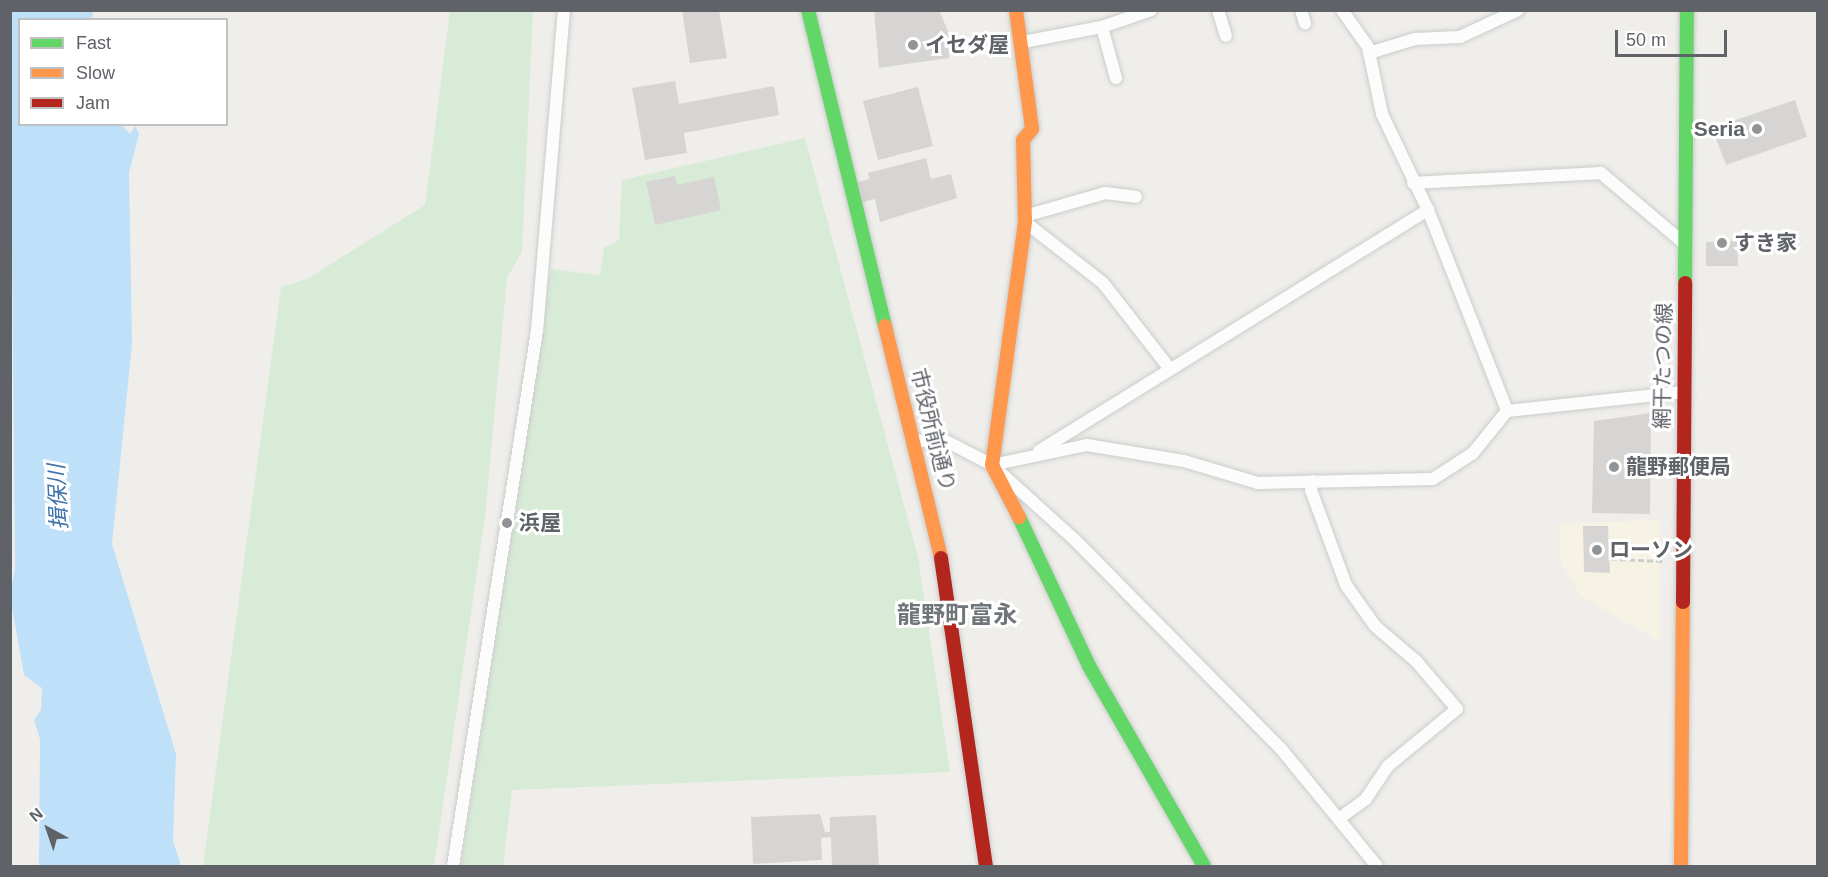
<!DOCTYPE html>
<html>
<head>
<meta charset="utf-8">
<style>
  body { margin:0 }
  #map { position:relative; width:1828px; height:877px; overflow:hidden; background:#efeeea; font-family:Arial,"Noto Sans JP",sans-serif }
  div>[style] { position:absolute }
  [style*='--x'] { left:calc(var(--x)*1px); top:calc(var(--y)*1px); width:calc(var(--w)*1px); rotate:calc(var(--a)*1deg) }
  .commercial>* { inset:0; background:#f7f3e4 }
  .green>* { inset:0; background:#d8ebd6 }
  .water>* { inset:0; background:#bfe0f9 }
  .building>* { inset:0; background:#d6d5d3 }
  .path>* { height:3px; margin-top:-1.5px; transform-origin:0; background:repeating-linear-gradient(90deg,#cacfcc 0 6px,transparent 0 9px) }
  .roads { filter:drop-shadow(0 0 2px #cbcccc) drop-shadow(0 0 2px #cbcccc) }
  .street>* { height:12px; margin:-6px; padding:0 6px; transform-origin:6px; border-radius:6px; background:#fdfcfc }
  .fast>* { height:14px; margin:-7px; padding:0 7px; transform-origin:7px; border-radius:7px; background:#63d668 }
  .slow>* { height:14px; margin:-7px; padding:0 7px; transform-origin:7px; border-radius:7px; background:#ff974d }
  .jam>* { height:14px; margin:-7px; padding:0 7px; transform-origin:7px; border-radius:7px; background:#b3261e }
  .dots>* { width:16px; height:16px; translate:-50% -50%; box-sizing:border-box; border:3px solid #fff; border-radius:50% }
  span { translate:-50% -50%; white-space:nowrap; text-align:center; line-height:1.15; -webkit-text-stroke:6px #fff; paint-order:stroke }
  .poi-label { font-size:21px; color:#5f6368; font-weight:700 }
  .left { translate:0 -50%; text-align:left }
  .right { translate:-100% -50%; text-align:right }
  .street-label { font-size:21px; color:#5f6368 }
  .water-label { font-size:22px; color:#4174aa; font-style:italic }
  .quarter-label { font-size:24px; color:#70757a; font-weight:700 }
  .frame { position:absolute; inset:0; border:12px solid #5f6368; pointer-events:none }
  .legend { position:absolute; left:18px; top:18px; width:210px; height:108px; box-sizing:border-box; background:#fff; border:2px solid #bfc1c3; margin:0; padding:8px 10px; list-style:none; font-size:18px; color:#5f6368 }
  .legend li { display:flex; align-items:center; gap:12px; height:30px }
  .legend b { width:30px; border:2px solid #bfc1c3 }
  .north { position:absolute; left:18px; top:799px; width:60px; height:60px; -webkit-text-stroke:4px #fff; paint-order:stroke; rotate:320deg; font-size:16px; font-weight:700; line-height:24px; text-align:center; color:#5f6368 }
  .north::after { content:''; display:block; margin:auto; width:21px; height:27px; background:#5f6368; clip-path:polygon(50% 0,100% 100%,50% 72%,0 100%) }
  .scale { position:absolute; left:1615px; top:30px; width:112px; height:27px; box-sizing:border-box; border:3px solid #5f6368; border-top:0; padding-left:8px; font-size:18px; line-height:21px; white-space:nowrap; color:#5f6368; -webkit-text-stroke:4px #fff; paint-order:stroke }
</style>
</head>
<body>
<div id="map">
  <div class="commercial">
    <i style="clip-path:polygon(1660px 520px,1660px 642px,1581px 596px,1561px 563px,1560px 546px,1561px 524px)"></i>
  </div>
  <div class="green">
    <i style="clip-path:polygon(450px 11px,533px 11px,522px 252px,507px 278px,485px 517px,434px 866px,203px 866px,281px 287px,307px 279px,425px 205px)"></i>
    <i style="clip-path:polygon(805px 138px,918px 557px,950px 772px,512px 790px,503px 866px,461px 866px,551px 269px,600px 275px,604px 248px,619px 240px,622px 180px)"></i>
  </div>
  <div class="water">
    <i style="clip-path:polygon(10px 11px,93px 11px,92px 19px,20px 20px,20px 124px,122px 125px,130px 134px,135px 126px,139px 134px,129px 172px,132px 343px,112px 544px,176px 754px,173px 840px,181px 866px,39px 866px,40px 739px,34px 720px,41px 710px,42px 688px,24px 675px,10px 596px,15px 569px)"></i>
  </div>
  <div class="building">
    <i style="clip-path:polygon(682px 10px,719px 10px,727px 58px,690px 63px)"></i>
    <i style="clip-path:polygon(874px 10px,939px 10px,948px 31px,949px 58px,879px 68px)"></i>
    <i style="clip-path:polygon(675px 81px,679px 104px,774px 86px,779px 115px,684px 133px,687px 153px,645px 160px,632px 88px)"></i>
    <i style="clip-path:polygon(918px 87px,933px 146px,878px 160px,863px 101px)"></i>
    <i style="clip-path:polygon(1795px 100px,1807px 137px,1726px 165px,1712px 128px)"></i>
    <i style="clip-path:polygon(926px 158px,931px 179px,951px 174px,957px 198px,880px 222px,875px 199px,860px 203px,855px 183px,869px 179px,868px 173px)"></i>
    <i style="clip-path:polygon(675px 176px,677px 185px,714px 177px,721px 210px,655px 225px,646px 182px)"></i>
    <i style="clip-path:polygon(1737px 241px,1738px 266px,1706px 266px,1706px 242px)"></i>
    <i style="clip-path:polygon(1651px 413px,1650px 514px,1592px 513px,1594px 421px)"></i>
    <i style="clip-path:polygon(1583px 526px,1608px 526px,1610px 573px,1584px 572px)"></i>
    <i style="clip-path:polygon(820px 814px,825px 832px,830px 832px,830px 817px,876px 815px,879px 866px,832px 866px,831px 837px,821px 838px,822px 860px,753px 864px,751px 817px)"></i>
  </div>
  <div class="path">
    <i style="--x:1611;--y:559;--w:54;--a:2.1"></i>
  </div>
  <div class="roads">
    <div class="street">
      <i style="--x:1218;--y:10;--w:27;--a:73"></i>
      <i style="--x:1301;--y:10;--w:14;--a:73"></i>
      <i style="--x:1102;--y:27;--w:53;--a:74.6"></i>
      <i style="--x:1023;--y:42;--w:80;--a:-10.8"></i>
      <i style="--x:1102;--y:27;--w:52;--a:-19.1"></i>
      <i style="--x:1369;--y:53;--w:48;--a:-16.9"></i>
      <i style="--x:1415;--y:39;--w:45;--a:-2.5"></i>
      <i style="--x:1460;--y:37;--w:64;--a:-25"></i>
      <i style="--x:1413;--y:183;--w:188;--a:-3"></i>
      <i style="--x:1601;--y:173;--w:111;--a:40.3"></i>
      <i style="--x:1428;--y:210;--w:216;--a:68.5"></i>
      <i style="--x:1025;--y:216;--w:83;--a:-16"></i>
      <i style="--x:1105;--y:193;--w:31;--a:7"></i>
      <i style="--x:1025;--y:222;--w:99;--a:38"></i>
      <i style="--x:1103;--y:283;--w:109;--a:52.1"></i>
      <i style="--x:915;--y:441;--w:29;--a:-2"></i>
      <i style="--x:944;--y:440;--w:54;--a:27.5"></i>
      <i style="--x:992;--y:465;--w:112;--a:42.1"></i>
      <i style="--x:1075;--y:540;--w:295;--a:45.4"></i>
      <i style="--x:1282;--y:750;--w:150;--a:50.7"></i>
      <i style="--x:1039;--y:451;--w:458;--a:-31.8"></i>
      <i style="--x:1428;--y:210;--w:106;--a:-115.6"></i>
      <i style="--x:1382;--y:114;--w:68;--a:-101.8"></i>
      <i style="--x:1368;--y:47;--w:45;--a:-125.1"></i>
      <i style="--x:992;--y:465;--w:97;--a:-11.9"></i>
      <i style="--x:1087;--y:445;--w:98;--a:9.4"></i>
      <i style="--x:1184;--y:461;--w:77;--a:16.6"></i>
      <i style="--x:1258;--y:483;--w:175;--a:-1.3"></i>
      <i style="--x:1433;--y:479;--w:48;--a:-33"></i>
      <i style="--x:1473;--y:453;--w:54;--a:-51"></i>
      <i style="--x:1507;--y:411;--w:178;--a:-6.1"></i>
      <i style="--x:1313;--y:481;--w:9;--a:103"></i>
      <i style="--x:1311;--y:490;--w:101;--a:69.8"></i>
      <i style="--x:1346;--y:585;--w:50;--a:54.7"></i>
      <i style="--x:1375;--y:626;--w:54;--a:40.5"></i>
      <i style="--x:1416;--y:661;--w:63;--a:49.5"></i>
      <i style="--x:1457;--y:709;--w:89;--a:140.4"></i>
      <i style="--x:1388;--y:766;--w:40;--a:124"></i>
      <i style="--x:1366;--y:799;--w:34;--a:144"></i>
      <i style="--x:453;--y:866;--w:542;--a:-81.08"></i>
      <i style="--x:537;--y:331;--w:322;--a:-85.2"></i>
    </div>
    <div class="fast">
      <i style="--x:808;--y:10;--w:325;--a:76.3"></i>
      <i style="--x:1685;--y:283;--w:273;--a:-89.6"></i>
      <i style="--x:1019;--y:517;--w:165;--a:64.8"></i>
      <i style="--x:1089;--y:666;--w:231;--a:60.1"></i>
    </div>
    <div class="slow">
      <i style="--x:1016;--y:10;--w:120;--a:82.3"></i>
      <i style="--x:1032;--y:129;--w:14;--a:129"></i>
      <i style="--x:1023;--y:140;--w:82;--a:88.6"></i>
      <i style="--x:1025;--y:222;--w:245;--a:97.7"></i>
      <i style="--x:992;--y:465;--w:59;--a:62.6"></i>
      <i style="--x:885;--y:326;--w:239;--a:76.4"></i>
      <i style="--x:1681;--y:866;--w:264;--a:-89.6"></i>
    </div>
    <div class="jam">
      <i style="--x:941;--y:558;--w:311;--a:81.7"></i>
      <i style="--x:1683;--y:602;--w:319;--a:-89.6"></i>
    </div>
  </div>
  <div class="dots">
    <i style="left:913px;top:45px;background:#919496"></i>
    <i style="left:1757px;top:129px;background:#919496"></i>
    <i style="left:1722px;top:243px;background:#919496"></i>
    <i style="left:1614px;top:467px;background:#919496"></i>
    <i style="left:507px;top:523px;background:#919496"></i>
    <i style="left:1597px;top:550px;background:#919496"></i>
  </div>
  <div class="poi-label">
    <span class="left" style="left:925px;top:45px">イセダ屋</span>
    <span class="right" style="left:1745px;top:129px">Seria</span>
    <span class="left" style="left:1734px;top:243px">すき家</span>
    <span class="left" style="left:1626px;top:467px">龍野郵便局</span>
    <span class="left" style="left:519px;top:523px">浜屋</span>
    <span class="left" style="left:1609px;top:550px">ローソン</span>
  </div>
  <div class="street-label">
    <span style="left:1663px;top:366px;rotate:-89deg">網干たつの線</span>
    <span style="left:933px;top:430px;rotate:76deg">市役所前通り</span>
  </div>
  <div class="water-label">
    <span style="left:58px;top:497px;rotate:-93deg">揖保川</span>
  </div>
  <div class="quarter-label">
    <span style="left:957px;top:615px">龍野町富永</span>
  </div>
  <div class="frame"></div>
  <ul class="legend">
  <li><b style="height:8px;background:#63d668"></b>Fast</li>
  <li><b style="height:8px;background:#ff974d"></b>Slow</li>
  <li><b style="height:8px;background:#b3261e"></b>Jam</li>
  </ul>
  <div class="north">N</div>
  <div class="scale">50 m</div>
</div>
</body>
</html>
